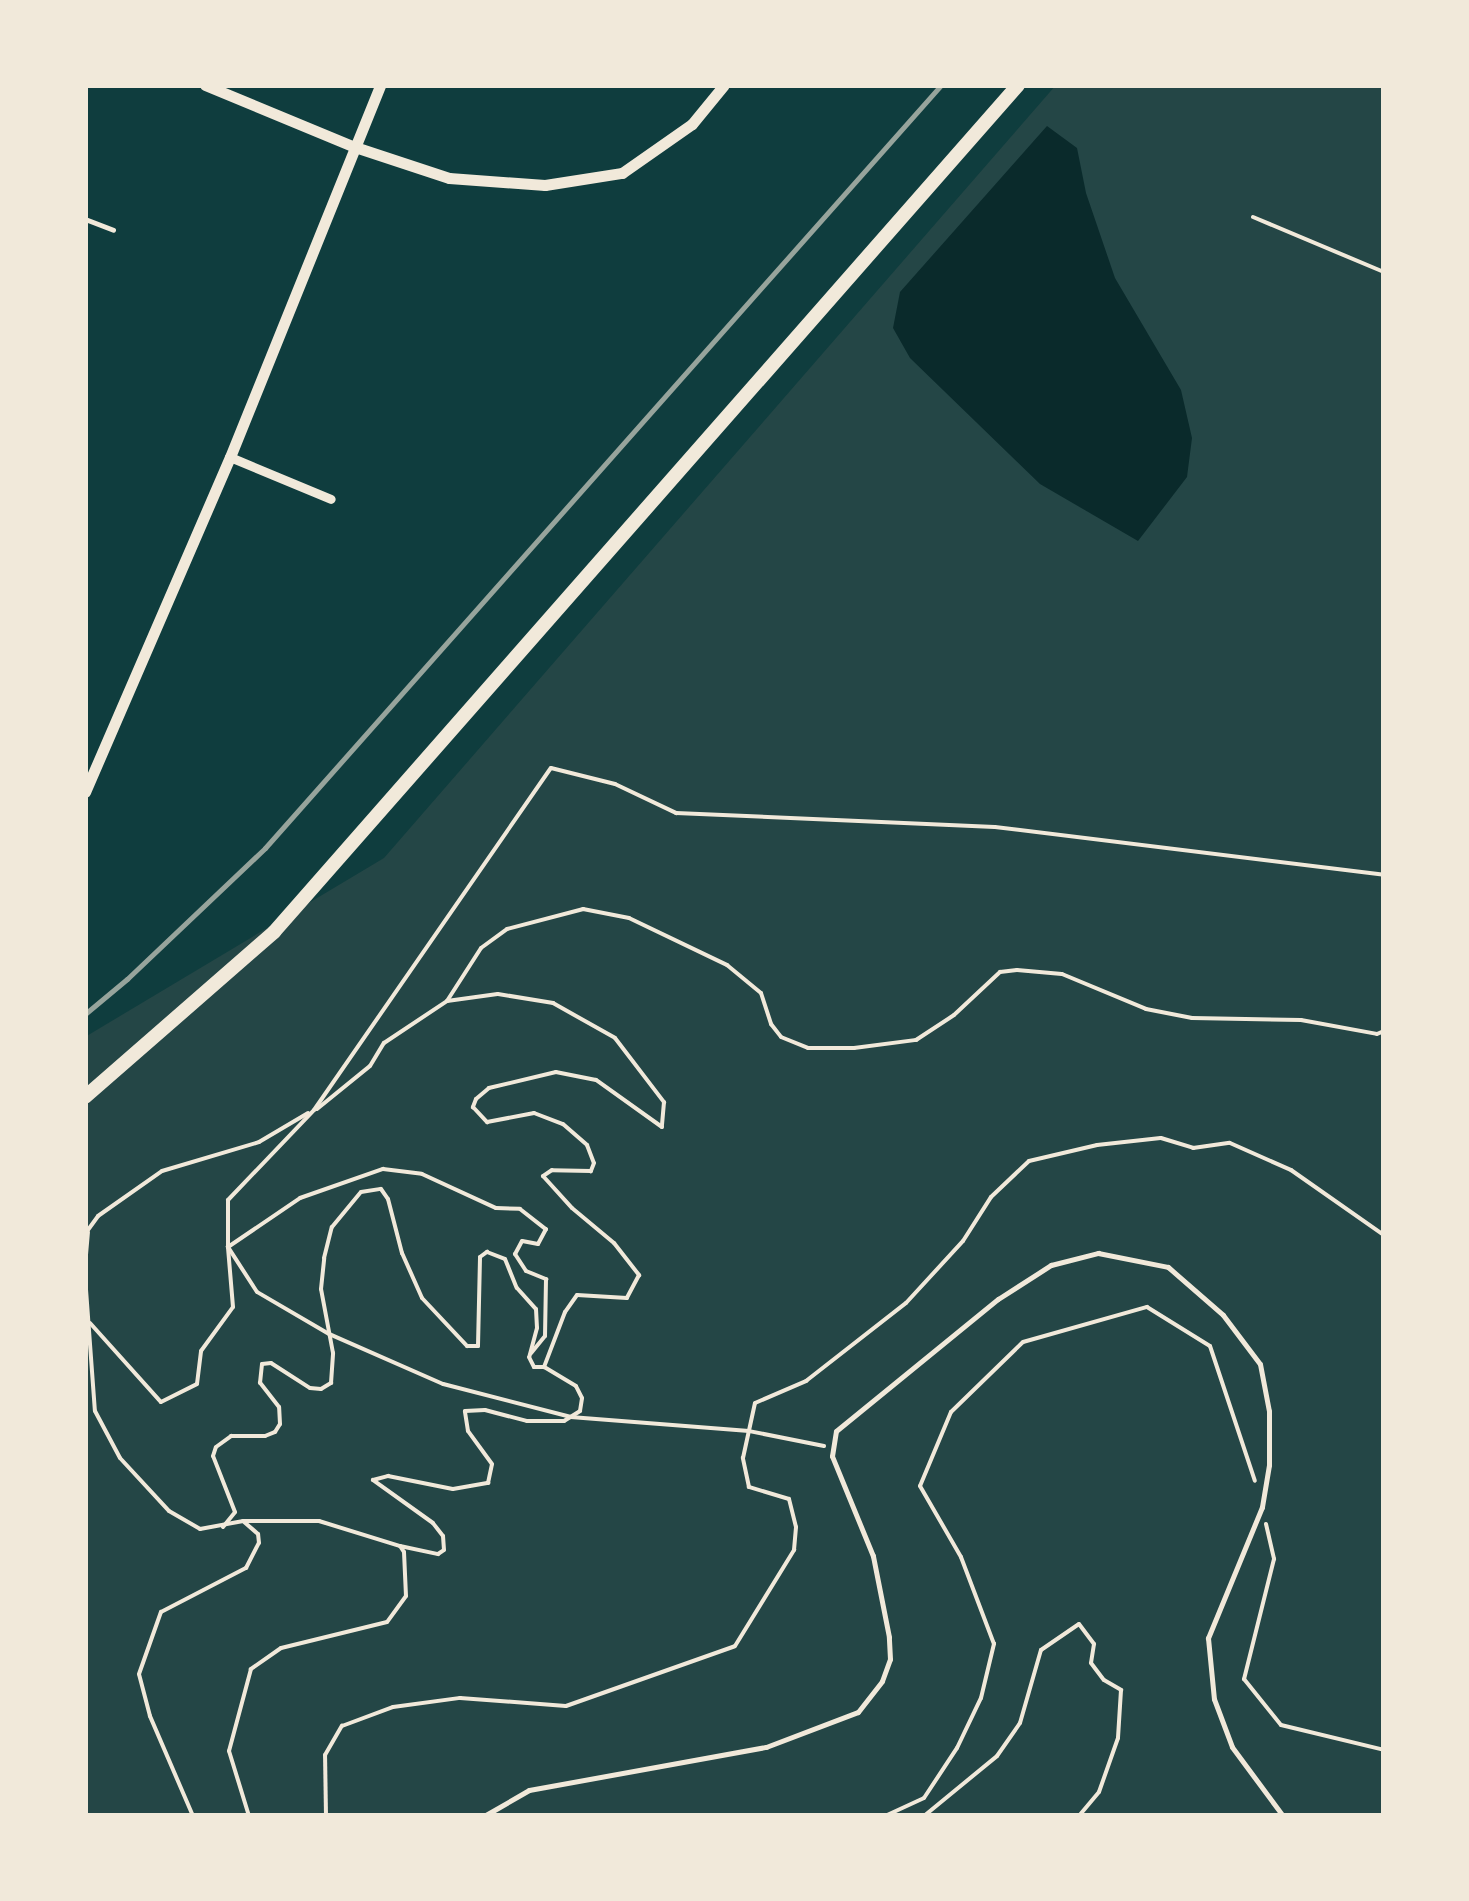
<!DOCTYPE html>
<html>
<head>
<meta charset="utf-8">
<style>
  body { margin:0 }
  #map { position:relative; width:1469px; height:1901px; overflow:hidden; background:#0f3d3e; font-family:Arial,sans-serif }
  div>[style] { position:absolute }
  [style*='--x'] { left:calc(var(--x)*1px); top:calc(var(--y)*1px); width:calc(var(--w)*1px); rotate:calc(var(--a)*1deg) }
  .green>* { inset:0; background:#244646 }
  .water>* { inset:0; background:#0a2a2b }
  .path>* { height:4px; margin:-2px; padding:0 2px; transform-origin:2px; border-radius:2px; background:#f1e9da }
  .service>* { height:5px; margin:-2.5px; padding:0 2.5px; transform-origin:2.5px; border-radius:2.5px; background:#f1e9da }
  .minor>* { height:9px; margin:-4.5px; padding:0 4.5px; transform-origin:4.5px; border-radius:4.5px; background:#f1e9da }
  .tertiary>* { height:11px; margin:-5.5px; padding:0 5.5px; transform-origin:5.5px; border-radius:5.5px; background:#f1e9da }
  .primary>* { height:14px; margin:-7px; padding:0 7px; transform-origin:7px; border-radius:7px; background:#f1e9da }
  .rail>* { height:5px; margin:-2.5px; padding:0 2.5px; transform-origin:2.5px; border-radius:2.5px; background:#97a49c }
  span { translate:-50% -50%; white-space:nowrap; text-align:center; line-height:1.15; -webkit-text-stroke:9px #f1e9da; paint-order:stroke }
  .frame { position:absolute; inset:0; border:88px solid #f1e9da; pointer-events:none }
</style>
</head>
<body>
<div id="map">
  <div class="green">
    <i style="clip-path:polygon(1056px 85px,1384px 85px,1384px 1816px,85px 1816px,85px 1037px,384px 858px)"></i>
  </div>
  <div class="water">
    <i style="clip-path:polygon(1047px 126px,1077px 148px,1086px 193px,1115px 278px,1181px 390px,1192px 438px,1187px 477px,1138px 541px,1040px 484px,910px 358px,893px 328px,900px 292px)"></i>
  </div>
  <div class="path">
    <i style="--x:1253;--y:217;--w:142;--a:22.8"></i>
    <i style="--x:447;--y:1001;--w:51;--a:-7.8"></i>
    <i style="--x:498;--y:994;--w:56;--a:9.3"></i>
    <i style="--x:553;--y:1003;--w:71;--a:29.4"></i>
    <i style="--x:615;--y:1038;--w:81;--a:52.6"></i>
    <i style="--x:664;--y:1102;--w:25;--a:95"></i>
    <i style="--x:662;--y:1127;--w:81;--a:-144.5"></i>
    <i style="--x:596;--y:1080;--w:41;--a:-168.7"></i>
    <i style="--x:556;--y:1072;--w:69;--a:166.6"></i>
    <i style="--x:489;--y:1088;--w:17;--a:140"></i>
    <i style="--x:476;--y:1099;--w:9;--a:111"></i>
    <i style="--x:473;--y:1107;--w:21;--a:47"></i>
    <i style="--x:487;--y:1122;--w:48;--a:-10.8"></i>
    <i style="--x:534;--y:1113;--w:31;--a:21"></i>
    <i style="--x:563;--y:1124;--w:32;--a:41"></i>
    <i style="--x:587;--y:1145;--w:19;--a:69"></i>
    <i style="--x:594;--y:1163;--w:9;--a:111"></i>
    <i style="--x:591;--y:1171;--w:39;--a:-179"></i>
    <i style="--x:552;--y:1170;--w:11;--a:146"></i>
    <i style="--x:543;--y:1176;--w:43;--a:47.8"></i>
    <i style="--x:572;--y:1208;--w:55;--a:39.8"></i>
    <i style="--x:614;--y:1243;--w:41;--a:52"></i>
    <i style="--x:639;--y:1275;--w:26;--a:118"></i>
    <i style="--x:627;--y:1298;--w:50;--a:-176.6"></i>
    <i style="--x:577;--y:1295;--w:21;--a:125"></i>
    <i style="--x:565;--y:1312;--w:59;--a:110.9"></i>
    <i style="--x:544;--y:1367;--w:10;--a:180"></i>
    <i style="--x:534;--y:1367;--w:11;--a:-117"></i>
    <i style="--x:317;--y:1109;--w:68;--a:-39.1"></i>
    <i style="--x:370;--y:1066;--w:27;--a:-59"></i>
    <i style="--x:384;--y:1043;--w:76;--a:-33.7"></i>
    <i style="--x:447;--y:1001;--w:63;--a:-57.3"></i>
    <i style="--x:481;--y:948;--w:32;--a:-36"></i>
    <i style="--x:507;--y:929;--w:79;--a:-14.7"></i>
    <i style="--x:583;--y:909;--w:47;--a:11.1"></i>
    <i style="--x:629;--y:918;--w:109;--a:25.6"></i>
    <i style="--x:727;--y:965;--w:44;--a:39.5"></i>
    <i style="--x:761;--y:993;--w:33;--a:72"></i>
    <i style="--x:771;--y:1024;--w:16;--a:52"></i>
    <i style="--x:781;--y:1037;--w:29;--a:22"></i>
    <i style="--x:808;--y:1048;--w:46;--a:0"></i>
    <i style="--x:854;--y:1048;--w:63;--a:-7.4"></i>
    <i style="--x:916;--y:1040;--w:45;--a:-33.3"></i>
    <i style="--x:954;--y:1015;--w:63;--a:-43.1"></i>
    <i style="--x:1000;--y:972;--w:17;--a:-7"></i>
    <i style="--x:1017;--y:970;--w:45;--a:5.1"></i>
    <i style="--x:1062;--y:974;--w:91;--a:22.6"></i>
    <i style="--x:1146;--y:1009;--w:47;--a:11.1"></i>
    <i style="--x:1192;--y:1018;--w:109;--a:1.1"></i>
    <i style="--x:1301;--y:1020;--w:77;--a:10.4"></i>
    <i style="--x:1377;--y:1034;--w:8;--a:-23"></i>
    <i style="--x:85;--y:1234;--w:22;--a:-54"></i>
    <i style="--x:98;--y:1216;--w:78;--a:-35.1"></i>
    <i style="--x:162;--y:1171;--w:101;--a:-16.6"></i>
    <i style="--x:259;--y:1142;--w:57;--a:-30.6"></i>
    <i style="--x:85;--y:1266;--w:34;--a:-85"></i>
    <i style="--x:85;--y:1276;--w:135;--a:85.8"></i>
    <i style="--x:95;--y:1411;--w:53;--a:62"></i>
    <i style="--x:120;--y:1458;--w:72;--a:47.2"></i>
    <i style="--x:169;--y:1511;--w:36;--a:30"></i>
    <i style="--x:200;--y:1529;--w:44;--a:-10.5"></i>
    <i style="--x:243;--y:1521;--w:76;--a:0"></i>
    <i style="--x:319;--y:1521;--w:85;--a:17.2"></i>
    <i style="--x:400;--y:1546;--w:7;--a:56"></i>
    <i style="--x:404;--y:1552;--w:44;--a:87.4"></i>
    <i style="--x:406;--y:1596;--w:32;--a:126"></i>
    <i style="--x:387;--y:1622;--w:109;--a:166.2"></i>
    <i style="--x:281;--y:1648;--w:37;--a:145"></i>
    <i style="--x:251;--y:1669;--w:85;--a:105"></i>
    <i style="--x:229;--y:1751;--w:68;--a:72.9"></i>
    <i style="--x:90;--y:1323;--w:106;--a:48.1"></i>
    <i style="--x:161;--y:1402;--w:40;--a:-26.6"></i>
    <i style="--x:197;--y:1384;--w:33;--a:-83"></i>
    <i style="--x:201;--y:1351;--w:54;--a:-54"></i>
    <i style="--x:233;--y:1307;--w:60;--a:-94.8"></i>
    <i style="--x:228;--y:1247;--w:87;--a:-34.2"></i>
    <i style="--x:300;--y:1198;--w:88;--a:-19.3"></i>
    <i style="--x:383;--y:1169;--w:39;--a:7"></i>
    <i style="--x:422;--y:1174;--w:81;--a:24.7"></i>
    <i style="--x:496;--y:1208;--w:24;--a:2"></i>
    <i style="--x:520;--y:1209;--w:33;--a:38"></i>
    <i style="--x:546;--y:1229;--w:17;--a:118"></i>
    <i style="--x:538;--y:1244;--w:16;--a:-169"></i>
    <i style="--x:522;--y:1241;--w:15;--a:118"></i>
    <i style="--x:515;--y:1254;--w:20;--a:57"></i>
    <i style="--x:526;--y:1271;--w:22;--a:22"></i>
    <i style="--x:546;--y:1279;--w:57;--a:91"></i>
    <i style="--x:545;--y:1336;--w:22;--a:129"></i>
    <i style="--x:824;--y:1446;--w:76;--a:-168.7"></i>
    <i style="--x:749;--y:1431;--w:179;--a:-175.5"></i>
    <i style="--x:571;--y:1417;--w:132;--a:-165.5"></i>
    <i style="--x:443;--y:1384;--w:124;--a:-156.3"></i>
    <i style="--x:329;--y:1334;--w:83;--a:-149.7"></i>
    <i style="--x:257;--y:1292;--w:54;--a:-122.8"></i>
    <i style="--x:228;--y:1247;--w:47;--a:-90"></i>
    <i style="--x:228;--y:1200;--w:124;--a:-46.3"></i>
    <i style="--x:314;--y:1110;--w:416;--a:-55.3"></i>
    <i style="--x:551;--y:768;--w:66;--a:14"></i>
    <i style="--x:615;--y:784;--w:68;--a:25.4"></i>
    <i style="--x:676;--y:813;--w:319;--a:2.5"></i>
    <i style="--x:995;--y:827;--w:392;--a:7"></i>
    <i style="--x:85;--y:1455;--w:7;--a:90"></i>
    <i style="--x:1266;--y:1524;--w:36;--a:77"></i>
    <i style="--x:1274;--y:1559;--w:124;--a:104"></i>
    <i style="--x:1244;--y:1679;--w:59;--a:51.2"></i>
    <i style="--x:1281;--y:1725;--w:106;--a:13.6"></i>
    <i style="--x:223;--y:1527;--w:19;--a:-51"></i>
    <i style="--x:235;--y:1512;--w:60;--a:-111.4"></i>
    <i style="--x:213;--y:1456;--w:9;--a:-72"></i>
    <i style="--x:216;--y:1447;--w:19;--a:-36"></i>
    <i style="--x:231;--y:1436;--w:34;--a:0"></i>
    <i style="--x:265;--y:1436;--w:11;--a:-22"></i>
    <i style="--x:275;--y:1432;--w:9;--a:-58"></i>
    <i style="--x:280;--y:1424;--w:17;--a:-93"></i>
    <i style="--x:279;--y:1407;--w:31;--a:-128"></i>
    <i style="--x:260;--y:1383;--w:19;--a:-84"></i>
    <i style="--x:262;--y:1364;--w:9;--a:-6"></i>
    <i style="--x:271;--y:1363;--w:46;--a:32.7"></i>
    <i style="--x:310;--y:1388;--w:11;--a:5"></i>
    <i style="--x:321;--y:1389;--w:12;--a:-31"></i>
    <i style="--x:331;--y:1383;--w:30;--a:-86"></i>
    <i style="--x:333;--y:1353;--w:65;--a:-100.6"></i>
    <i style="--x:321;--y:1289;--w:31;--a:-84"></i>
    <i style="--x:324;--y:1258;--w:32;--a:-76"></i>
    <i style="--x:332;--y:1227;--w:45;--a:-50.4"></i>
    <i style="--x:361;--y:1192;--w:20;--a:-9"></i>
    <i style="--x:381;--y:1189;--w:12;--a:55"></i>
    <i style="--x:388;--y:1199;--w:56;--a:75.5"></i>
    <i style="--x:402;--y:1253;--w:49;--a:66"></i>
    <i style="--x:422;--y:1298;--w:66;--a:46.8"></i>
    <i style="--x:467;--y:1346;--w:11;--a:0"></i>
    <i style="--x:478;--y:1346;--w:89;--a:-88.7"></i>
    <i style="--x:480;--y:1257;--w:9;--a:-36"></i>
    <i style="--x:487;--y:1252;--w:19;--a:21"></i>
    <i style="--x:505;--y:1259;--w:31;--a:68"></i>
    <i style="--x:517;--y:1288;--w:28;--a:48"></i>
    <i style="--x:536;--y:1309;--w:19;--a:87"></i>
    <i style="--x:537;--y:1328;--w:30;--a:105"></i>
    <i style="--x:400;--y:1546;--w:39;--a:12"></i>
    <i style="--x:438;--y:1554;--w:7;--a:-34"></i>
    <i style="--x:444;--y:1550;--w:14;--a:-94"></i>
    <i style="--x:443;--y:1536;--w:16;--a:-128"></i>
    <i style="--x:433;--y:1523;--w:74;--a:-144.4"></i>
    <i style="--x:373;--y:1480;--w:16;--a:-15"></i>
    <i style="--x:388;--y:1476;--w:66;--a:11.3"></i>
    <i style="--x:453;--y:1489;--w:36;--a:-10"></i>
    <i style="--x:488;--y:1483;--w:19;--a:-78"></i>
    <i style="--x:492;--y:1464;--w:41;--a:-126"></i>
    <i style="--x:468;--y:1431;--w:20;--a:-99"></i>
    <i style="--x:465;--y:1411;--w:20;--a:-3"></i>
    <i style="--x:485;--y:1410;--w:43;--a:14.7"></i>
    <i style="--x:527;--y:1421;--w:37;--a:0"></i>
    <i style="--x:564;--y:1421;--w:19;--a:-32"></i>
    <i style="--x:580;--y:1411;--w:13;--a:-81"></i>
    <i style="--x:582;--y:1398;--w:13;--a:-117"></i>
    <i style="--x:576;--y:1386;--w:37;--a:-149"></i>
    <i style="--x:193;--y:1816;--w:109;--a:-113.3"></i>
    <i style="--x:150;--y:1716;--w:43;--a:-104.7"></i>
    <i style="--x:139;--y:1674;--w:66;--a:-70.5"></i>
    <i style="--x:161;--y:1612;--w:96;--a:-27.4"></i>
    <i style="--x:246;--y:1568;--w:28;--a:-63"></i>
    <i style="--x:259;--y:1543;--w:9;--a:-96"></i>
    <i style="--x:258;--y:1534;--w:18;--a:-139"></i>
    <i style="--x:326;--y:1816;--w:61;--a:-90.9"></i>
    <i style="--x:325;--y:1755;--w:34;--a:-60"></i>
    <i style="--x:342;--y:1726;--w:54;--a:-20.4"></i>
    <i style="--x:393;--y:1707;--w:68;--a:-7.7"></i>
    <i style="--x:460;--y:1698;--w:106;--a:4.3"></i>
    <i style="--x:566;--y:1706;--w:179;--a:-19.5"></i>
    <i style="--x:735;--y:1646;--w:113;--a:-58.4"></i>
    <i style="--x:794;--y:1550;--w:23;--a:-85"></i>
    <i style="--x:796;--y:1527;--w:29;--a:-104"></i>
    <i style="--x:789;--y:1499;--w:42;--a:-163.3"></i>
    <i style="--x:749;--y:1487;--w:30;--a:-102"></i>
    <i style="--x:743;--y:1458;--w:56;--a:-77.7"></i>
    <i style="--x:755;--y:1403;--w:56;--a:-23.3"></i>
    <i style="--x:806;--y:1381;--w:127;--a:-38"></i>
    <i style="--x:906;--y:1303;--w:84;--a:-47.4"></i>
    <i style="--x:963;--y:1241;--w:52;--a:-57.5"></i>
    <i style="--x:991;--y:1197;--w:52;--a:-43.5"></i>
    <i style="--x:1029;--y:1161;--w:70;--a:-13.2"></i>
    <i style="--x:1097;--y:1145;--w:64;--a:-6.2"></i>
    <i style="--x:1161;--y:1138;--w:34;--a:17"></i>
    <i style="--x:1193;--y:1148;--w:37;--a:-8"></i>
    <i style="--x:1230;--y:1143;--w:67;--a:23.9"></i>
    <i style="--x:1291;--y:1170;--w:113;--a:35"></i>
    <i style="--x:885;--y:1816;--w:43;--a:-24.8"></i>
    <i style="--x:924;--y:1798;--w:60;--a:-56.6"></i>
    <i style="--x:957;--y:1748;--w:55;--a:-64.4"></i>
    <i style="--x:981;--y:1698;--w:56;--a:-76.5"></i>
    <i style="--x:994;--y:1644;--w:93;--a:-110.8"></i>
    <i style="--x:961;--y:1557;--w:82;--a:-120"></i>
    <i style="--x:920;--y:1486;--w:80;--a:-67.3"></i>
    <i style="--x:951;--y:1412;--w:100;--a:-44.2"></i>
    <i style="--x:1023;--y:1342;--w:129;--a:-15.8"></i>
    <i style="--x:1147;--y:1307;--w:74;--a:31.8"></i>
    <i style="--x:1210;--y:1346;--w:142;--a:71.6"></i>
    <i style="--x:924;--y:1816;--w:94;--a:-39.4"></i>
    <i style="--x:997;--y:1756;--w:40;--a:-55.1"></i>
    <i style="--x:1020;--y:1723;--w:76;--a:-74"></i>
    <i style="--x:1041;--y:1650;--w:46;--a:-34.4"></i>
    <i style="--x:1079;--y:1624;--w:25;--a:53"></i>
    <i style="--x:1094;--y:1644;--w:19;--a:99"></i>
    <i style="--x:1091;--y:1663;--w:21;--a:53"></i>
    <i style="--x:1104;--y:1680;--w:20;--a:30"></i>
    <i style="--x:1121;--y:1690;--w:48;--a:93.6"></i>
    <i style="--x:1118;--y:1738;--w:57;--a:109.4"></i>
    <i style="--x:1099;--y:1792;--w:31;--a:130"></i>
  </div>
  <div class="service">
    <i style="--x:85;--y:219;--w:30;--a:21"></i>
    <i style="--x:484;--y:1816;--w:52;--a:-30"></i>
    <i style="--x:529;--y:1790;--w:241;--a:-10.3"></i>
    <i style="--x:766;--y:1747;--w:98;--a:-20.8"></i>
    <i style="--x:858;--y:1712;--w:39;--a:-52"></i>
    <i style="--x:882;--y:1681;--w:23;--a:-70"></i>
    <i style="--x:890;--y:1659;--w:22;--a:-93"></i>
    <i style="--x:889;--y:1637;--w:83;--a:-101.2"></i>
    <i style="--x:873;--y:1556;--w:108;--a:-112.3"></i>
    <i style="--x:832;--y:1456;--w:25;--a:-81"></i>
    <i style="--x:836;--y:1431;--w:209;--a:-39.2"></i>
    <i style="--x:998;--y:1299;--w:63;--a:-32.7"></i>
    <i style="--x:1051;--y:1265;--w:49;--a:-14.3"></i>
    <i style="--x:1098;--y:1253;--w:71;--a:11.3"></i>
    <i style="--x:1168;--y:1267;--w:73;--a:41.1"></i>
    <i style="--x:1223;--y:1315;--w:61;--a:52.9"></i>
    <i style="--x:1260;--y:1364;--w:48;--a:79.2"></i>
    <i style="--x:1269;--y:1411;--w:54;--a:90"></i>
    <i style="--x:1269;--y:1465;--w:43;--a:99.5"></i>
    <i style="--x:1262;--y:1507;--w:142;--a:112.4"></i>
    <i style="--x:1208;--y:1638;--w:61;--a:84.4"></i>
    <i style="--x:1214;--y:1699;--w:51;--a:69.4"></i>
    <i style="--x:1232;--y:1747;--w:86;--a:53.5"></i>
  </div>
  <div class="minor">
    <i style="--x:230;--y:457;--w:109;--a:22.6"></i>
  </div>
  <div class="tertiary">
    <i style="--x:205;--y:85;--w:162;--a:22.5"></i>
    <i style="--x:355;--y:147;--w:99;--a:18.3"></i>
    <i style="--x:449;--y:178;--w:96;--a:4.2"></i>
    <i style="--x:545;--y:185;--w:78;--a:-8.9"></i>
    <i style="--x:622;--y:173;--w:85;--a:-35"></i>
    <i style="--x:692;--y:124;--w:50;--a:-50.6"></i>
    <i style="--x:85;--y:792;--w:365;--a:-66.6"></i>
    <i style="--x:230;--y:457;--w:401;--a:-68"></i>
  </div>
  <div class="primary">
    <i style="--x:85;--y:1097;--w:251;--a:-41.1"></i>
    <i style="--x:274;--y:932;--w:1127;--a:-48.7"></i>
  </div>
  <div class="rail">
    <i style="--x:85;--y:1014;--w:55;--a:-39.8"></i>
    <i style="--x:127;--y:979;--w:190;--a:-43.5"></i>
    <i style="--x:265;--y:848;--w:1019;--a:-48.46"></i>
  </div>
  <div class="frame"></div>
</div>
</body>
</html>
